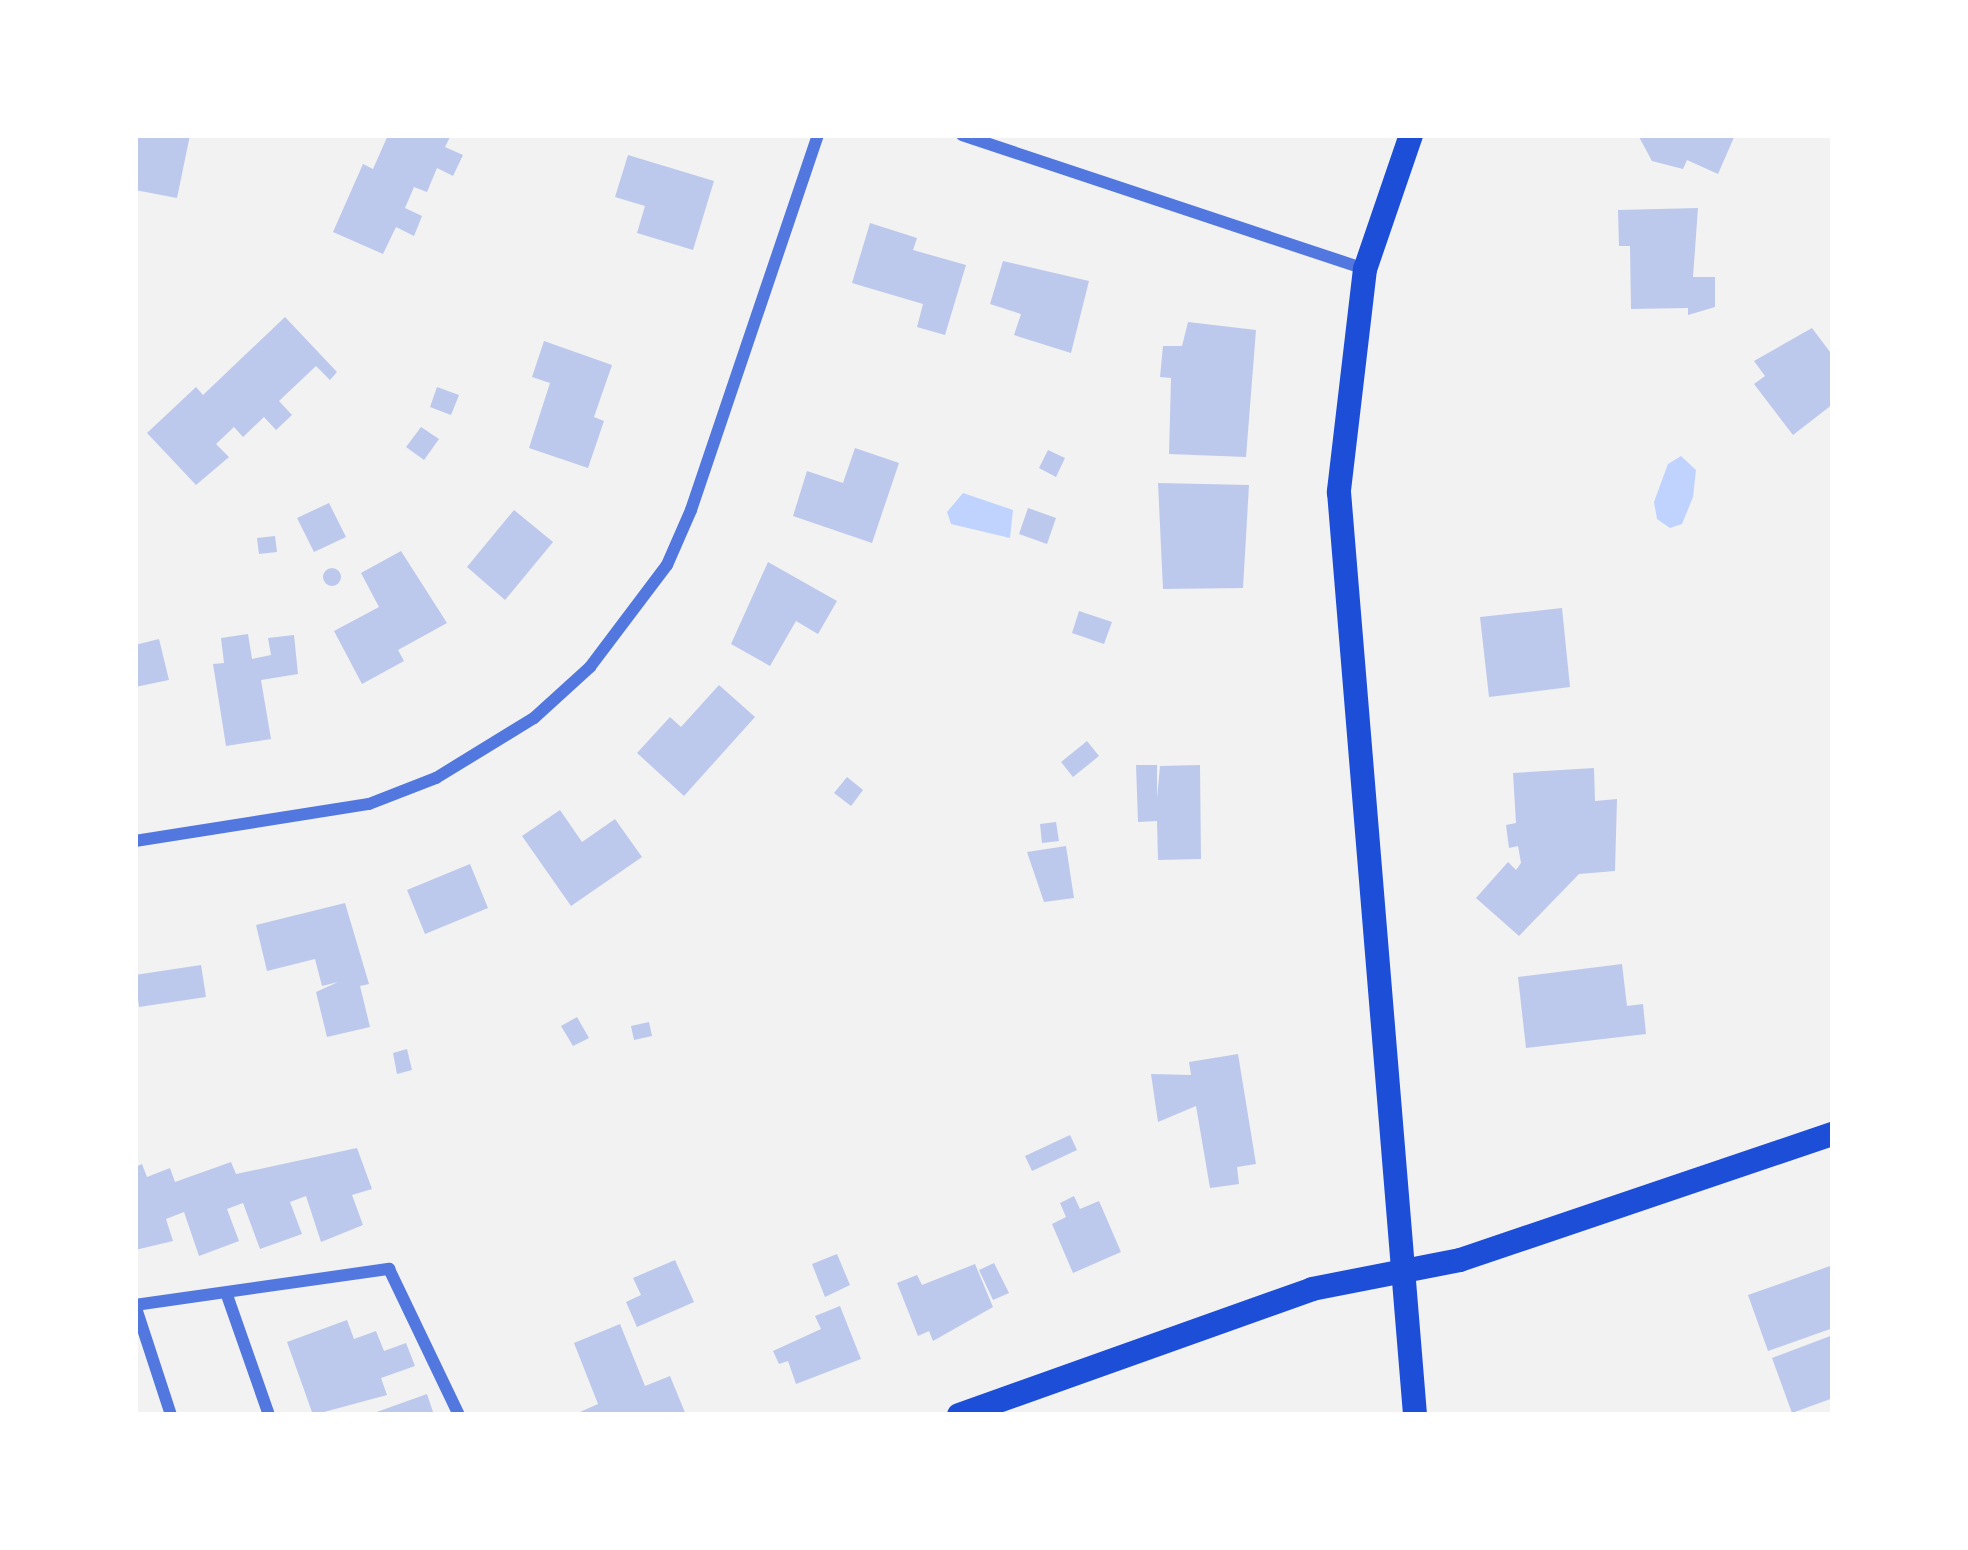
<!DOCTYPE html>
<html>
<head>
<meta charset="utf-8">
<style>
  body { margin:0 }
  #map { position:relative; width:1968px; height:1550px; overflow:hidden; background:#f2f2f2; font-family:"Playfair Display",serif }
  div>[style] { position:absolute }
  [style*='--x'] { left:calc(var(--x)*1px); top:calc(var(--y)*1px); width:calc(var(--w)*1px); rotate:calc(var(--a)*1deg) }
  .water>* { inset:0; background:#bfd3fe }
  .building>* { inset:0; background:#bdc9ec }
  .round { border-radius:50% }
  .minor>* { height:12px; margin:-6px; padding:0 6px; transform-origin:6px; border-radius:6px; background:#5277de }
  .secondary>* { height:24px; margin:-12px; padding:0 12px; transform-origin:12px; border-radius:12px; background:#1d4ed8 }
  span { translate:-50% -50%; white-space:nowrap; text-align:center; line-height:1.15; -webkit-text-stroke:10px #fff; paint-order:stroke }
  .frame { position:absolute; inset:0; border:138px solid #fff; pointer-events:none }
</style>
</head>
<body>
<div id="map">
  <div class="water">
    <i style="clip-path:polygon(1681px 456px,1696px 470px,1693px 497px,1682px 524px,1670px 528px,1657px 519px,1654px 502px,1668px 464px)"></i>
    <i style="clip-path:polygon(963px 493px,1013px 510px,1010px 538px,951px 524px,947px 512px)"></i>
  </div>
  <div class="building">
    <i style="clip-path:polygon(135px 135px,190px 135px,177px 198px,135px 190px)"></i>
    <i style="clip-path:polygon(388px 135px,451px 135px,445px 147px,463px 155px,453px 176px,437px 168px,427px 192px,414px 187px,405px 208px,422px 216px,414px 236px,396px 227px,383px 254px,333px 232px,363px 164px,373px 169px)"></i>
    <i style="clip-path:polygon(1638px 135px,1735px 135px,1718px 174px,1687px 160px,1683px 169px,1652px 161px)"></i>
    <i style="clip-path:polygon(628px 155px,714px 181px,693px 250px,637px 233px,645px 206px,615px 197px)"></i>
    <i style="clip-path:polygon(1698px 208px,1693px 277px,1715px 277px,1715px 307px,1688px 315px,1688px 308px,1631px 309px,1630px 246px,1619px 246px,1618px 210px)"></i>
    <i style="clip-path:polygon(870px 223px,917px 238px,913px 250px,966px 265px,945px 335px,917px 327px,923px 304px,852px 283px)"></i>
    <i style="clip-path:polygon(1003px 261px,1089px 281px,1071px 353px,1014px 335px,1021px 314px,990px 304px)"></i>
    <i style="clip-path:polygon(285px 317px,337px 372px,330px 380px,316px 366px,279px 401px,292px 415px,276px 430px,264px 417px,243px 437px,234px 427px,216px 444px,229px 457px,196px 485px,147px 433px,196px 387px,203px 395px)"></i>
    <i style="clip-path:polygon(1188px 322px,1256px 330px,1246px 457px,1169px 454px,1171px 378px,1160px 377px,1163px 346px,1182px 346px)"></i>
    <i style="clip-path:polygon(1812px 328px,1833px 356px,1833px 404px,1793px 435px,1754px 384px,1765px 376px,1754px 361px)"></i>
    <i style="clip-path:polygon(544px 341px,612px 365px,594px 417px,604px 421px,588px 468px,529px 448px,550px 383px,532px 377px)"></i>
    <i style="clip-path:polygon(437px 387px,459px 395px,451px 415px,430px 407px)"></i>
    <i style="clip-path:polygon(421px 427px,439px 439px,424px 460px,406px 447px)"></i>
    <i style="clip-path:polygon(855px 448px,899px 463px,872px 543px,793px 516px,807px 471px,843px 483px)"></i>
    <i style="clip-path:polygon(1048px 450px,1065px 458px,1056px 477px,1039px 468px)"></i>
    <i style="clip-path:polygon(1158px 483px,1249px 485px,1243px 588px,1163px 589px)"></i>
    <i style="clip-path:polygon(329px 503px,346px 537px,314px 552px,297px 518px)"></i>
    <i style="clip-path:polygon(1028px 508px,1056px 518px,1047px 544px,1019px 534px)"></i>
    <i style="clip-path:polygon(514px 510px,553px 542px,505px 600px,467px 567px)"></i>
    <i style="clip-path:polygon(275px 536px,277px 552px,259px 554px,257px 538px)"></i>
    <i style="clip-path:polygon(401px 551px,447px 623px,398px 650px,404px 661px,362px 684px,334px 631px,379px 607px,361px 573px)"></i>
    <i style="clip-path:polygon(768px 562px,837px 601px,818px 634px,796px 621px,770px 666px,731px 644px)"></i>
    <i class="round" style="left:323px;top:568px;width:18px;height:18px"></i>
    <i style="clip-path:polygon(1562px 608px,1570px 687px,1489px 697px,1480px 617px)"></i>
    <i style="clip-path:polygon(1079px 611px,1112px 622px,1104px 644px,1072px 633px)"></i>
    <i style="clip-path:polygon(248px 634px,252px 659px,271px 655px,268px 638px,294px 635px,298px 674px,261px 680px,271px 739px,226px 746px,213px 664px,224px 663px,221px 638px)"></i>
    <i style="clip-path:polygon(159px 639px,169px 680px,135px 687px,135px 645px)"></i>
    <i style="clip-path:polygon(719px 685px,755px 717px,684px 796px,637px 753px,670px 717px,681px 727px)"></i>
    <i style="clip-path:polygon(1087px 741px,1099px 756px,1073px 777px,1061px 762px)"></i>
    <i style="clip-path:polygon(1136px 765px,1157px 765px,1157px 798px,1160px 766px,1200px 765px,1201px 859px,1158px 860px,1157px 821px,1138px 822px)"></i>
    <i style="clip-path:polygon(1594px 768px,1595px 801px,1617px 799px,1615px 871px,1579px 874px,1519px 936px,1476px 898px,1508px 862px,1516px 870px,1521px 863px,1518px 846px,1509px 848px,1506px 825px,1516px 823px,1513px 773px)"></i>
    <i style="clip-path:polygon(847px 777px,863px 790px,851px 806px,834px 793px)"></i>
    <i style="clip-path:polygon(560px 810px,582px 842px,615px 819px,642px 857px,571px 906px,522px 836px)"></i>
    <i style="clip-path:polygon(1056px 822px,1059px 841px,1042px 843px,1040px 824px)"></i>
    <i style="clip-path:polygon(1066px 846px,1074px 898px,1044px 902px,1027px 852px)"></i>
    <i style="clip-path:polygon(470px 864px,488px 908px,425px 934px,407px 890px)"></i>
    <i style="clip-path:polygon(345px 903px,369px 984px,360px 986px,370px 1027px,327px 1037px,316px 992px,338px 982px,322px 986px,315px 959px,267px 971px,256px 925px)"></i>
    <i style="clip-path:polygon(1622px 964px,1627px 1006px,1643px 1004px,1646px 1034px,1526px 1048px,1518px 977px)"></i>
    <i style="clip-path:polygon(201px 965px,206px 997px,139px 1007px,135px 975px)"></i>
    <i style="clip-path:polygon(577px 1017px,589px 1038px,573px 1046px,561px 1026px)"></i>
    <i style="clip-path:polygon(649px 1022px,652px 1036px,634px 1040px,631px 1026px)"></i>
    <i style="clip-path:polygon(407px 1049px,412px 1070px,397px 1074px,393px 1053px)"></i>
    <i style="clip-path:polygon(1238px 1054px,1256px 1164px,1237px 1167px,1239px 1184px,1210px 1188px,1196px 1106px,1158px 1122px,1151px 1074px,1191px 1075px,1189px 1062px)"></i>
    <i style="clip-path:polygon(1070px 1135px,1077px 1150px,1032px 1171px,1025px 1156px)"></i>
    <i style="clip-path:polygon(357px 1148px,372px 1189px,352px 1195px,363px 1225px,321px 1242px,306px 1196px,290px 1202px,302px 1234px,260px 1249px,243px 1203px,227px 1209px,239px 1241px,199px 1256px,184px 1212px,166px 1219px,173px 1241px,135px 1250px,135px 1167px,142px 1164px,147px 1177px,170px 1168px,175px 1182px,231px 1162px,236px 1174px)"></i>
    <i style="clip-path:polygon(1074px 1196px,1080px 1209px,1099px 1201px,1121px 1252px,1073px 1273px,1052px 1224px,1066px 1217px,1060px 1203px)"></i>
    <i style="clip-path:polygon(837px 1254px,850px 1285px,825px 1297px,812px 1264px)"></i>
    <i style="clip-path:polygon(675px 1260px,694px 1302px,637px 1327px,626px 1302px,641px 1295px,633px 1278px)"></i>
    <i style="clip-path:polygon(994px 1263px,1009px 1293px,993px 1300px,979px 1270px)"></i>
    <i style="clip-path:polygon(975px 1264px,993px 1307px,933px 1341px,929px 1331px,918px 1336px,897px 1283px,917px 1275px,922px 1285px)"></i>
    <i style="clip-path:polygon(1833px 1265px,1833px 1328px,1768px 1351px,1748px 1295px)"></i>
    <i style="clip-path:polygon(840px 1306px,861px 1359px,796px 1384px,788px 1361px,779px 1364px,773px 1351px,821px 1329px,815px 1316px)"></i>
    <i style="clip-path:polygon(347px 1320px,354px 1339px,376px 1331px,384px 1351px,406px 1343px,415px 1366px,381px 1378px,387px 1395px,313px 1415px,287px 1342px)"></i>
    <i style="clip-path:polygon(620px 1324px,645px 1386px,670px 1376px,686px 1415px,573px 1415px,598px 1404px,574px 1343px)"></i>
    <i style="clip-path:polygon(1833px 1335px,1833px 1398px,1792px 1413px,1772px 1358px)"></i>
    <i style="clip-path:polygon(427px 1394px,434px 1415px,371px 1415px,371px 1414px)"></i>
  </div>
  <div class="minor">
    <i style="--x:962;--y:135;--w:425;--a:18.4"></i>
    <i style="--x:135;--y:841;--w:237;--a:-9"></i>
    <i style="--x:369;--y:804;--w:72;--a:-21.2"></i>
    <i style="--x:436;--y:778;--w:115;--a:-31.5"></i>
    <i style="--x:534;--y:718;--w:76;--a:-42.3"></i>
    <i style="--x:590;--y:667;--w:128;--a:-53"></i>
    <i style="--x:667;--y:565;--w:60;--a:-66.4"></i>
    <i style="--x:691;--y:510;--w:396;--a:-71.3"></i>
    <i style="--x:228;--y:1298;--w:124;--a:70.7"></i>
    <i style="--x:171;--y:1415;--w:116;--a:-108.1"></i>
    <i style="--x:135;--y:1305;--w:257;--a:-8.1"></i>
    <i style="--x:389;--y:1269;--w:162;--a:64.4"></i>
  </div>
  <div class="secondary">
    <i style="--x:1411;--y:135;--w:142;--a:108.9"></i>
    <i style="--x:1365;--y:269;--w:225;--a:96.7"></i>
    <i style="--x:1339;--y:492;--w:926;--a:85.29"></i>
    <i style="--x:959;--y:1415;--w:375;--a:-19.6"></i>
    <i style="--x:1312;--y:1289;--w:151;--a:-11.1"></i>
    <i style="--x:1460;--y:1260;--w:394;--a:-18.7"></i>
  </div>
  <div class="frame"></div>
</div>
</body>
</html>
